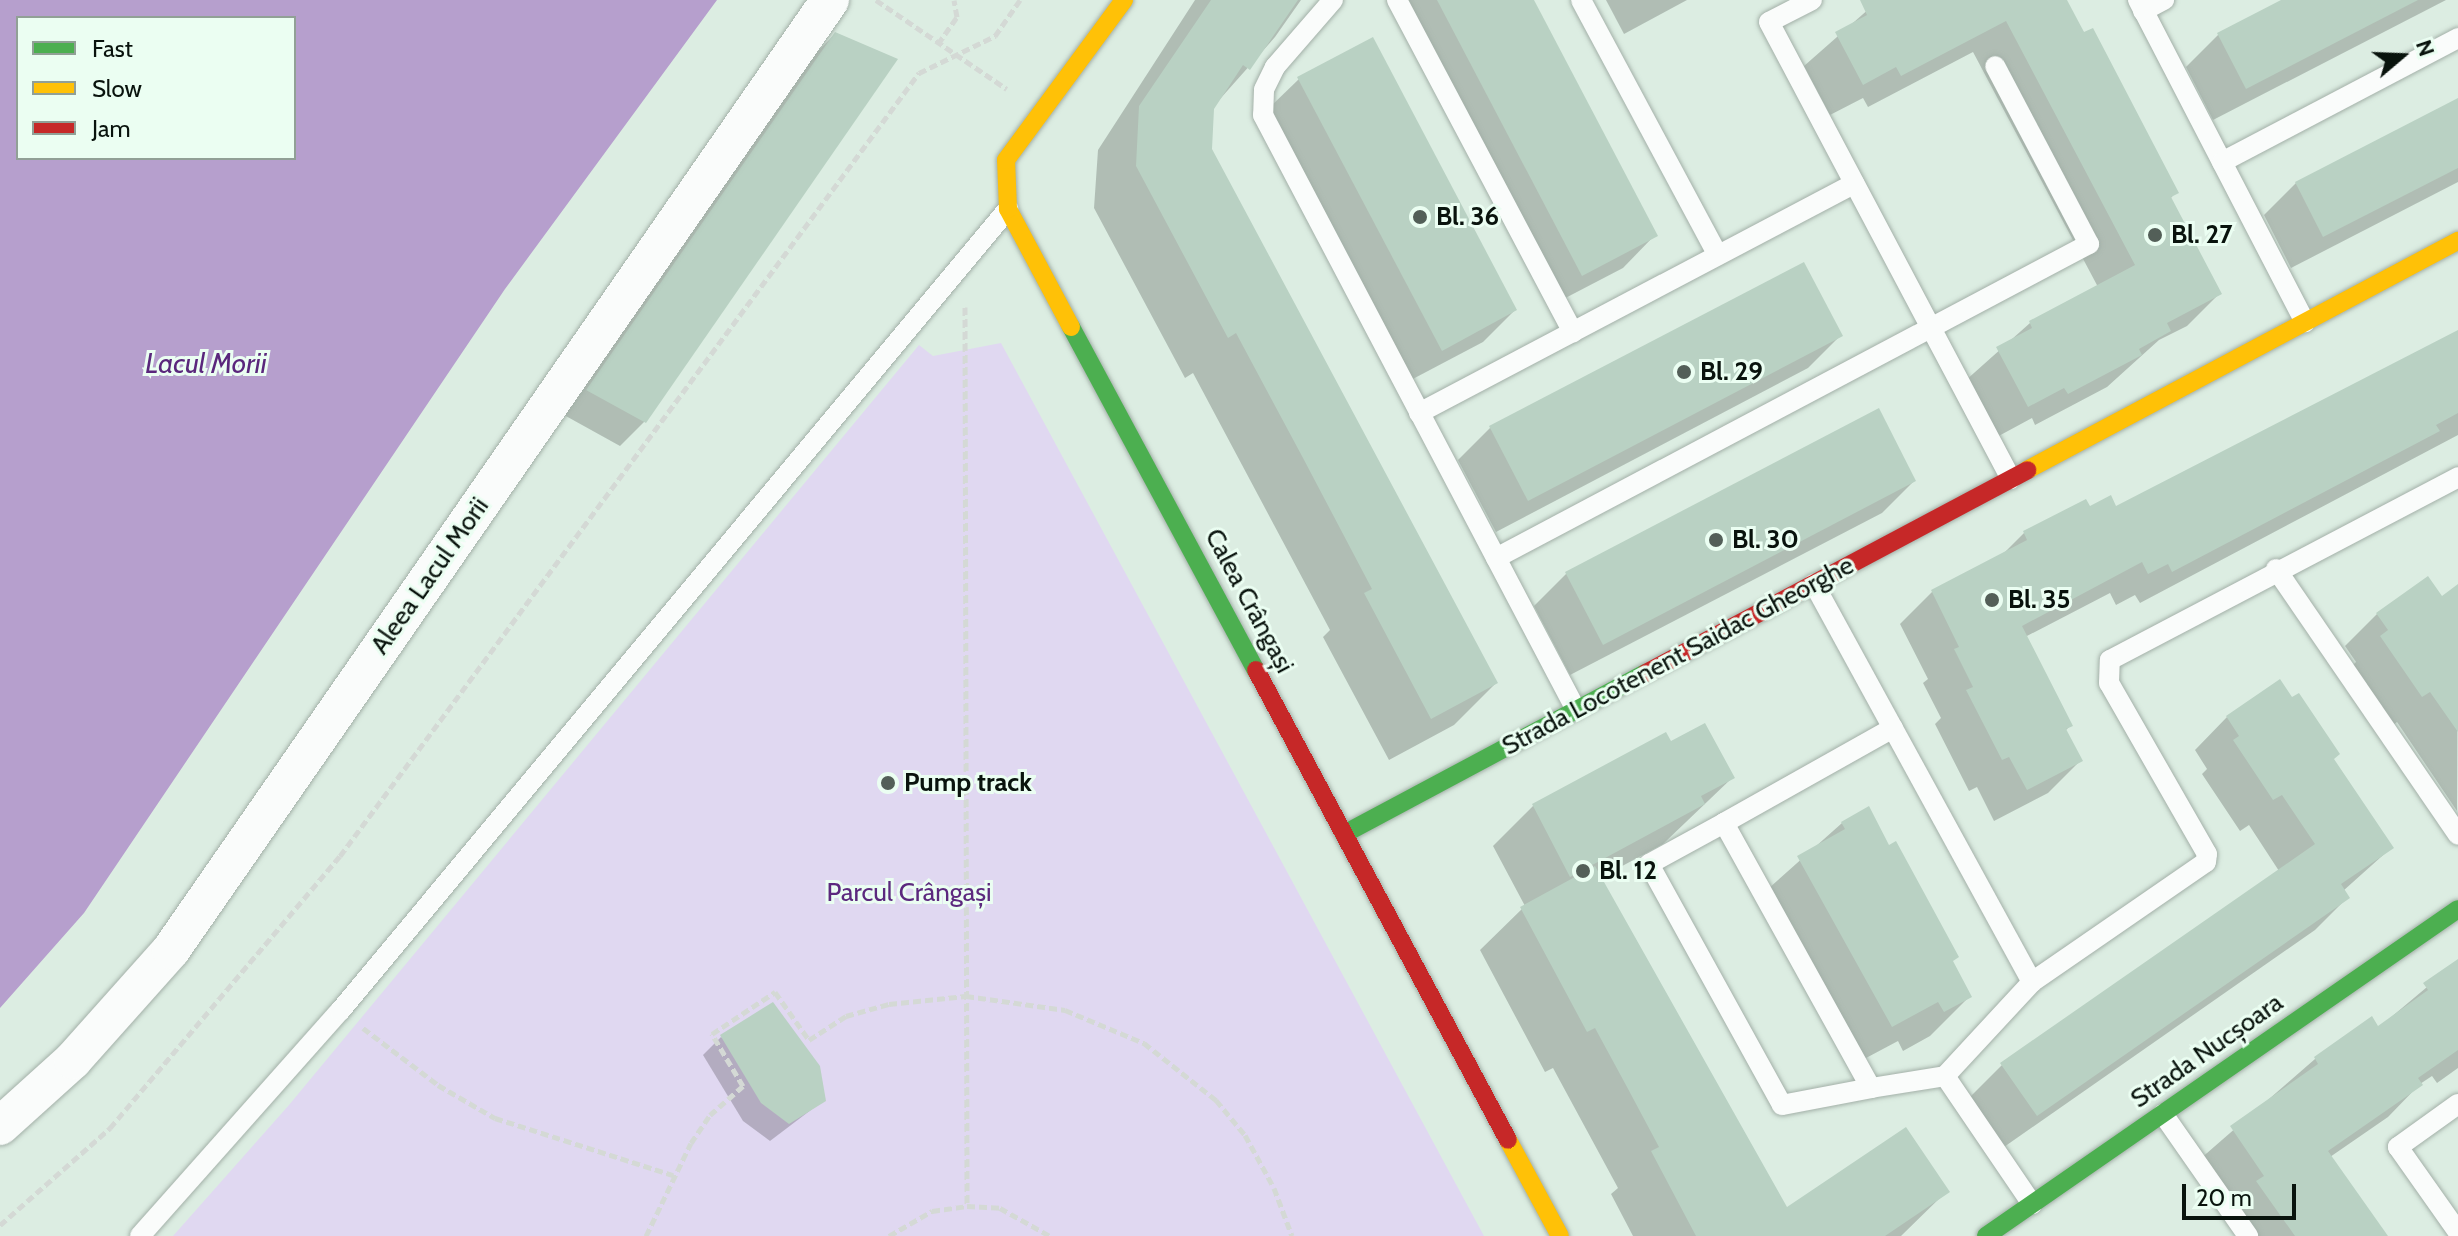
<!DOCTYPE html>
<html>
<head>
<meta charset="utf-8">
<style>
  body { margin:0 }
  #map { position:relative; width:2458px; height:1236px; overflow:hidden; background:#dcede2; font-family:Cabin,sans-serif }
  div>[style] { position:absolute }
  [style*='--x'] { left:calc(var(--x)*1px); top:calc(var(--y)*1px); width:calc(var(--w)*1px); rotate:calc(var(--a)*1deg) }
  .green>* { inset:0; background:#e0d8f1 }
  .water>* { inset:0; background:#b69fcd }
  .shadow>* { inset:0; background:#0003 }
  .building>* { inset:0; background:#b9d1c3 }
  .path>* { height:5px; margin-top:-2.5px; transform-origin:0; background:repeating-linear-gradient(90deg,#d4d9d5 0 8px,transparent 0 12px) }
  .roads { filter:drop-shadow(0 0 2px #a3b0a8) drop-shadow(0 0 2px #a3b0a8) }
  .lane>* { height:20px; margin:-10px; padding:0 10px; transform-origin:10px; border-radius:10px; background:#fafcfb }
  .street>* { height:38px; margin:-19px; padding:0 19px; transform-origin:19px; border-radius:19px; background:#fafcfb }
  .fast>* { height:18px; margin:-9px; padding:0 9px; transform-origin:9px; border-radius:9px; background:#4caf50 }
  .slow>* { height:18px; margin:-9px; padding:0 9px; transform-origin:9px; border-radius:9px; background:#ffc107 }
  .jam>* { height:18px; margin:-9px; padding:0 9px; transform-origin:9px; border-radius:9px; background:#c62828 }
  .dots>* { width:22px; height:22px; translate:-50% -50%; box-sizing:border-box; border:4px solid #ebfef2; border-radius:50% }
  span { translate:-50% -50%; white-space:nowrap; text-align:center; line-height:1.15; -webkit-text-stroke:6px #ebfef2; paint-order:stroke }
  .poi-label { font-size:26px; color:#09130d; font-weight:700 }
  .left { translate:0 -50%; text-align:left }
  .street-label { font-size:26px; color:#09130d }
  .park-label { font-size:26px; color:#5c297e }
  .water-label { font-size:28px; color:#5a277c; font-style:italic }
  .legend { position:absolute; left:16px; top:16px; width:280px; height:144px; box-sizing:border-box; background:#ebfef2; border:2px solid #91a096; margin:0; padding:10px 14px; list-style:none; font-size:24px; color:#09130d }
  .legend li { display:flex; align-items:center; gap:16px; height:40px }
  .legend b { width:40px; border:2px solid #91a096 }
  .north { position:absolute; left:2362px; top:16px; width:80px; height:80px; -webkit-text-stroke:6px #ebfef2; paint-order:stroke; rotate:71deg; font-size:22px; font-weight:700; line-height:32px; text-align:center; color:#09130d }
  .north::after { content:''; display:block; margin:auto; width:28px; height:36px; background:#09130d; clip-path:polygon(50% 0,100% 100%,50% 72%,0 100%) }
  .scale { position:absolute; left:2182px; top:1184px; width:114px; height:36px; box-sizing:border-box; border:4px solid #09130d; border-top:0; padding-left:10px; font-size:24px; line-height:28px; white-space:nowrap; color:#09130d; -webkit-text-stroke:6px #ebfef2; paint-order:stroke }
</style>
</head>
<body>
<div id="map">
  <div class="green">
    <i style="clip-path:polygon(1001px 343px,1484px 1236px,173px 1236px,289px 1105px,919px 345px,933px 356px)"></i>
  </div>
  <div class="water">
    <i style="clip-path:polygon(evenodd,0 0,717px 0,505px 289px,84px 913px,0 1008px,0 0,18px 18px,294px 18px,294px 158px,18px 158px,18px 18px)"></i>
  </div>
  <div class="shadow">
    <i style="clip-path:polygon(1195px 0,1301px 0,1275px 37px,1212px 108px,1210px 150px,1496px 683px,1454px 725px,1389px 760px,1323px 637px,1330px 630px,1193px 373px,1185px 378px,1094px 208px,1098px 150px)"></i>
    <i style="clip-path:polygon(1388px 0,1531px 0,1655px 235px,1623px 268px,1550px 306px)"></i>
    <i style="clip-path:polygon(1606px 0,1687px 0,1624px 34px)"></i>
    <i style="clip-path:polygon(1879px 0,2065px 0,2176px 192px,2170px 199px,2220px 293px,2187px 326px,2159px 340px,2107px 387px,2035px 425px,2032px 418px,1995px 438px,1965px 381px,2030px 323px,2098px 287px,1973px 52px,1868px 107px,1863px 98px,1830px 115px,1804px 66px)"></i>
    <i style="clip-path:polygon(2286px 0,2446px 0,2213px 120px,2186px 67px,2218px 35px)"></i>
    <i style="clip-path:polygon(835px 34px,895px 60px,644px 422px,620px 446px,564px 415px,811px 58px)"></i>
    <i style="clip-path:polygon(1299px 79px,1515px 310px,1483px 342px,1409px 381px,1266px 111px)"></i>
    <i style="clip-path:polygon(2458px 100px,2458px 182px,2291px 268px,2264px 215px,2296px 183px)"></i>
    <i style="clip-path:polygon(2458px 332px,2458px 435px,2140px 603px,2135px 595px,2116px 605px,2110px 593px,2025px 637px,2071px 725px,2065px 731px,2080px 761px,2048px 793px,1994px 821px,1977px 787px,1969px 791px,1935px 724px,1941px 718px,1923px 683px,1928px 679px,1900px 624px,1932px 592px,2001px 556px,2024px 533px,2089px 509px,2115px 509px)"></i>
    <i style="clip-path:polygon(1840px 336px,1808px 368px,1496px 532px,1458px 460px,1490px 428px)"></i>
    <i style="clip-path:polygon(1914px 481px,1882px 513px,1570px 675px,1534px 606px,1566px 574px)"></i>
    <i style="clip-path:polygon(2441px 599px,2458px 606px,2457px 811px,2397px 722px,2389px 728px,2349px 669px,2356px 662px,2345px 646px,2377px 614px)"></i>
    <i style="clip-path:polygon(2227px 717px,2332px 760px,2391px 848px,2343px 891px,2348px 897px,2315px 930px,2004px 1147px,1970px 1097px,2002px 1065px,2279px 871px,2249px 825px,2240px 831px,2202px 774px,2207px 769px,2195px 750px)"></i>
    <i style="clip-path:polygon(1665px 735px,1670px 744px,1732px 778px,1663px 844px,1600px 878px,1786px 1210px,1947px 1191px,1901px 1236px,1633px 1236px,1611px 1194px,1618px 1188px,1553px 1068px,1545px 1072px,1480px 950px,1525px 906px,1493px 846px,1533px 806px)"></i>
    <i style="clip-path:polygon(1842px 823px,1889px 848px,1970px 996px,1930px 1036px,1903px 1051px,1898px 1041px,1851px 1066px,1759px 897px)"></i>
    <i style="clip-path:polygon(2458px 961px,2458px 1068px,2437px 1083px,2432px 1076px,2420px 1084px,2388px 1117px,2330px 1157px,2385px 1236px,2240px 1236px,2199px 1160px,2315px 1059px,2371px 1019px,2377px 1029px)"></i>
    <i style="clip-path:polygon(721px 1037px,824px 1100px,770px 1141px,743px 1121px,703px 1055px)"></i>
  </div>
  <div class="building">
    <i style="clip-path:polygon(1211px 0,1298px 0,1250px 70px,1243px 65px,1214px 109px,1212px 149px,1498px 683px,1431px 719px,1364px 593px,1372px 589px,1303px 458px,1236px 333px,1228px 338px,1136px 166px,1139px 106px)"></i>
    <i style="clip-path:polygon(1437px 0,1534px 0,1658px 236px,1582px 276px)"></i>
    <i style="clip-path:polygon(1860px 0,2067px 0,2084px 32px,2093px 28px,2179px 193px,2171px 197px,2222px 294px,2167px 323px,2171px 331px,2139px 349px,2142px 355px,2068px 394px,2064px 388px,2028px 407px,1996px 347px,2032px 328px,2029px 321px,2135px 265px,2006px 21px,1901px 76px,1896px 67px,1863px 85px,1835px 32px,1867px 15px)"></i>
    <i style="clip-path:polygon(2281px 0,2418px 0,2246px 89px,2217px 33px)"></i>
    <i style="clip-path:polygon(835px 32px,898px 59px,646px 423px,586px 390px)"></i>
    <i style="clip-path:polygon(1373px 37px,1517px 310px,1442px 351px,1297px 77px)"></i>
    <i style="clip-path:polygon(2458px 98px,2458px 168px,2323px 237px,2295px 182px)"></i>
    <i style="clip-path:polygon(1804px 262px,1843px 336px,1528px 501px,1489px 426px)"></i>
    <i style="clip-path:polygon(2458px 330px,2458px 413px,2436px 425px,2440px 431px,2172px 572px,2168px 564px,2148px 574px,2142px 562px,2022px 626px,2073px 726px,2066px 729px,2083px 761px,2027px 790px,2009px 757px,2002px 760px,1966px 690px,1973px 687px,1954px 649px,1959px 647px,1931px 590px,2027px 540px,2023px 531px,2086px 499px,2090px 506px,2111px 495px,2116px 506px)"></i>
    <i style="clip-path:polygon(1879px 408px,1916px 481px,1603px 645px,1565px 572px)"></i>
    <i style="clip-path:polygon(2428px 576px,2442px 596px,2458px 584px,2458px 732px,2430px 692px,2422px 697px,2380px 636px,2388px 630px,2376px 613px)"></i>
    <i style="clip-path:polygon(2280px 679px,2292px 697px,2299px 693px,2340px 754px,2334px 759px,2394px 848px,2341px 884px,2350px 898px,2037px 1116px,2000px 1063px,2315px 844px,2282px 795px,2273px 800px,2233px 740px,2239px 736px,2226px 716px)"></i>
    <i style="clip-path:polygon(1705px 723px,1735px 778px,1701px 796px,1705px 804px,1570px 877px,1532px 804px,1666px 732px,1671px 741px)"></i>
    <i style="clip-path:polygon(1869px 806px,1889px 845px,1896px 841px,1959px 957px,1953px 961px,1972px 997px,1944px 1012px,1938px 1002px,1892px 1027px,1797px 856px,1845px 829px,1841px 822px)"></i>
    <i style="clip-path:polygon(1595px 866px,1787px 1207px,1906px 1127px,1950px 1192px,1885px 1236px,1696px 1236px,1651px 1151px,1659px 1147px,1627px 1087px,1595px 1028px,1587px 1032px,1520px 907px)"></i>
    <i style="clip-path:polygon(2458px 959px,2458px 1050px,2418px 1078px,2423px 1085px,2328px 1151px,2388px 1236px,2295px 1236px,2256px 1181px,2264px 1176px,2230px 1126px,2318px 1064px,2314px 1057px,2372px 1016px,2378px 1026px,2428px 990px,2423px 983px)"></i>
    <i style="clip-path:polygon(773px 1002px,820px 1066px,826px 1101px,789px 1124px,761px 1103px,720px 1035px)"></i>
  </div>
  <div class="path">
    <i style="--x:876;--y:0;--w:158;--a:34.2"></i>
    <i style="--x:938;--y:44;--w:33;--a:-55"></i>
    <i style="--x:957;--y:17;--w:17;--a:-100"></i>
    <i style="--x:965;--y:307;--w:899;--a:89.87"></i>
    <i style="--x:363;--y:1028;--w:94;--a:37.2"></i>
    <i style="--x:438;--y:1085;--w:66;--a:30.1"></i>
    <i style="--x:495;--y:1118;--w:187;--a:17.8"></i>
    <i style="--x:0;--y:1225;--w:147;--a:-41.4"></i>
    <i style="--x:110;--y:1128;--w:356;--a:-49.8"></i>
    <i style="--x:340;--y:856;--w:974;--a:-53.52"></i>
    <i style="--x:919;--y:73;--w:85;--a:-26"></i>
    <i style="--x:995;--y:36;--w:44;--a:-55.2"></i>
    <i style="--x:646;--y:1236;--w:103;--a:-64.2"></i>
    <i style="--x:691;--y:1143;--w:34;--a:-56"></i>
    <i style="--x:710;--y:1115;--w:44;--a:-41.3"></i>
    <i style="--x:743;--y:1086;--w:61;--a:-120.8"></i>
    <i style="--x:712;--y:1034;--w:76;--a:-33.7"></i>
    <i style="--x:775;--y:992;--w:59;--a:54.7"></i>
    <i style="--x:809;--y:1040;--w:44;--a:-33"></i>
    <i style="--x:846;--y:1016;--w:45;--a:-15.6"></i>
    <i style="--x:889;--y:1004;--w:77;--a:-5.9"></i>
    <i style="--x:966;--y:996;--w:100;--a:8"></i>
    <i style="--x:1065;--y:1010;--w:86;--a:22.7"></i>
    <i style="--x:1144;--y:1043;--w:92;--a:38.4"></i>
    <i style="--x:1216;--y:1100;--w:45;--a:50.4"></i>
    <i style="--x:1245;--y:1135;--w:60;--a:61.3"></i>
    <i style="--x:1274;--y:1188;--w:51;--a:69.4"></i>
    <i style="--x:889;--y:1236;--w:50;--a:-30.2"></i>
    <i style="--x:932;--y:1211;--w:35;--a:-8"></i>
    <i style="--x:967;--y:1206;--w:33;--a:3"></i>
    <i style="--x:1000;--y:1208;--w:57;--a:29.2"></i>
  </div>
  <div class="roads">
    <div class="lane">
      <i style="--x:1333;--y:0;--w:89;--a:130.9"></i>
      <i style="--x:1275;--y:67;--w:25;--a:116"></i>
      <i style="--x:1264;--y:90;--w:25;--a:92"></i>
      <i style="--x:1263;--y:115;--w:672;--a:62.25"></i>
      <i style="--x:1397;--y:0;--w:376;--a:62.1"></i>
      <i style="--x:1581;--y:0;--w:289;--a:61.8"></i>
      <i style="--x:1812;--y:0;--w:48;--a:152.9"></i>
      <i style="--x:1769;--y:22;--w:517;--a:62.1"></i>
      <i style="--x:2138;--y:0;--w:363;--a:62.6"></i>
      <i style="--x:2143;--y:11;--w:24;--a:-28"></i>
      <i style="--x:2222;--y:162;--w:267;--a:-27.7"></i>
      <i style="--x:1419;--y:413;--w:492;--a:-27.8"></i>
      <i style="--x:1496;--y:558;--w:671;--a:-27.9"></i>
      <i style="--x:2089;--y:244;--w:201;--a:-117.8"></i>
      <i style="--x:2276;--y:569;--w:322;--a:55.6"></i>
      <i style="--x:1814;--y:584;--w:454;--a:61.3"></i>
      <i style="--x:1893;--y:728;--w:194;--a:150.7"></i>
      <i style="--x:1724;--y:823;--w:303;--a:61"></i>
      <i style="--x:1871;--y:1088;--w:75;--a:-9.2"></i>
      <i style="--x:1945;--y:1076;--w:128;--a:-47.2"></i>
      <i style="--x:2032;--y:982;--w:211;--a:-34.6"></i>
      <i style="--x:2206;--y:862;--w:8;--a:-83"></i>
      <i style="--x:2207;--y:854;--w:197;--a:-119.8"></i>
      <i style="--x:2109;--y:683;--w:23;--a:-88"></i>
      <i style="--x:2110;--y:660;--w:393;--a:-27.7"></i>
      <i style="--x:1724;--y:823;--w:85;--a:151.3"></i>
      <i style="--x:1649;--y:864;--w:275;--a:61.1"></i>
      <i style="--x:1782;--y:1105;--w:91;--a:-10.8"></i>
      <i style="--x:1945;--y:1076;--w:155;--a:55.8"></i>
      <i style="--x:2458;--y:1104;--w:74;--a:144.4"></i>
      <i style="--x:2398;--y:1147;--w:104;--a:54.8"></i>
      <i style="--x:2163;--y:1114;--w:149;--a:55.1"></i>
      <i style="--x:140;--y:1236;--w:301;--a:-48.4"></i>
      <i style="--x:340;--y:1011;--w:1044;--a:-50.21"></i>
    </div>
    <div class="street">
      <i style="--x:0;--y:1126;--w:98;--a:-42.1"></i>
      <i style="--x:73;--y:1060;--w:147;--a:-48.3"></i>
      <i style="--x:171;--y:950;--w:1156;--a:-55.25"></i>
    </div>
    <div class="fast">
      <i style="--x:1071;--y:327;--w:390;--a:61.7"></i>
      <i style="--x:1344;--y:834;--w:342;--a:-28.1"></i>
      <i style="--x:1986;--y:1236;--w:574;--a:-34.71"></i>
    </div>
    <div class="slow">
      <i style="--x:1071;--y:327;--w:134;--a:-118.1"></i>
      <i style="--x:1008;--y:209;--w:49;--a:-92.3"></i>
      <i style="--x:1006;--y:160;--w:199;--a:-53.6"></i>
      <i style="--x:2027;--y:470;--w:488;--a:-28"></i>
      <i style="--x:1508;--y:1140;--w:109;--a:61.6"></i>
    </div>
    <div class="jam">
      <i style="--x:1256;--y:670;--w:533;--a:61.8"></i>
      <i style="--x:1646;--y:673;--w:432;--a:-28"></i>
    </div>
  </div>
  <div class="dots">
    <i style="left:1420px;top:217px;background:#535f58"></i>
    <i style="left:2155px;top:235px;background:#535f58"></i>
    <i style="left:1684px;top:372px;background:#535f58"></i>
    <i style="left:1716px;top:540px;background:#535f58"></i>
    <i style="left:1992px;top:600px;background:#535f58"></i>
    <i style="left:888px;top:783px;background:#535f58"></i>
    <i style="left:1583px;top:871px;background:#535f58"></i>
  </div>
  <div class="poi-label">
    <span class="left" style="left:1436px;top:217px">Bl. 36</span>
    <span class="left" style="left:2171px;top:235px">Bl. 27</span>
    <span class="left" style="left:1700px;top:372px">Bl. 29</span>
    <span class="left" style="left:1732px;top:540px">Bl. 30</span>
    <span class="left" style="left:2008px;top:600px">Bl. 35</span>
    <span class="left" style="left:904px;top:783px">Pump track</span>
    <span class="left" style="left:1599px;top:871px">Bl. 12</span>
  </div>
  <div class="street-label">
    <span style="left:430px;top:576px;rotate:-55deg">Aleea Lacul Morii</span>
    <span style="left:1249px;top:601px;rotate:62deg">Calea Crângași</span>
    <span style="left:1678px;top:656px;rotate:-28deg">Strada Locotenent Saidac Gheorghe</span>
    <span style="left:2207px;top:1051px;rotate:-35deg">Strada Nucșoara</span>
  </div>
  <div class="park-label">
    <span style="left:909px;top:893px">Parcul Crângași</span>
  </div>
  <div class="water-label">
    <span style="left:206px;top:363px">Lacul Morii</span>
  </div>
  <ul class="legend">
  <li><b style="height:10px;background:#4caf50"></b>Fast</li>
  <li><b style="height:10px;background:#ffc107"></b>Slow</li>
  <li><b style="height:10px;background:#c62828"></b>Jam</li>
  </ul>
  <div class="north">N</div>
  <div class="scale">20 m</div>
</div>
</body>
</html>
